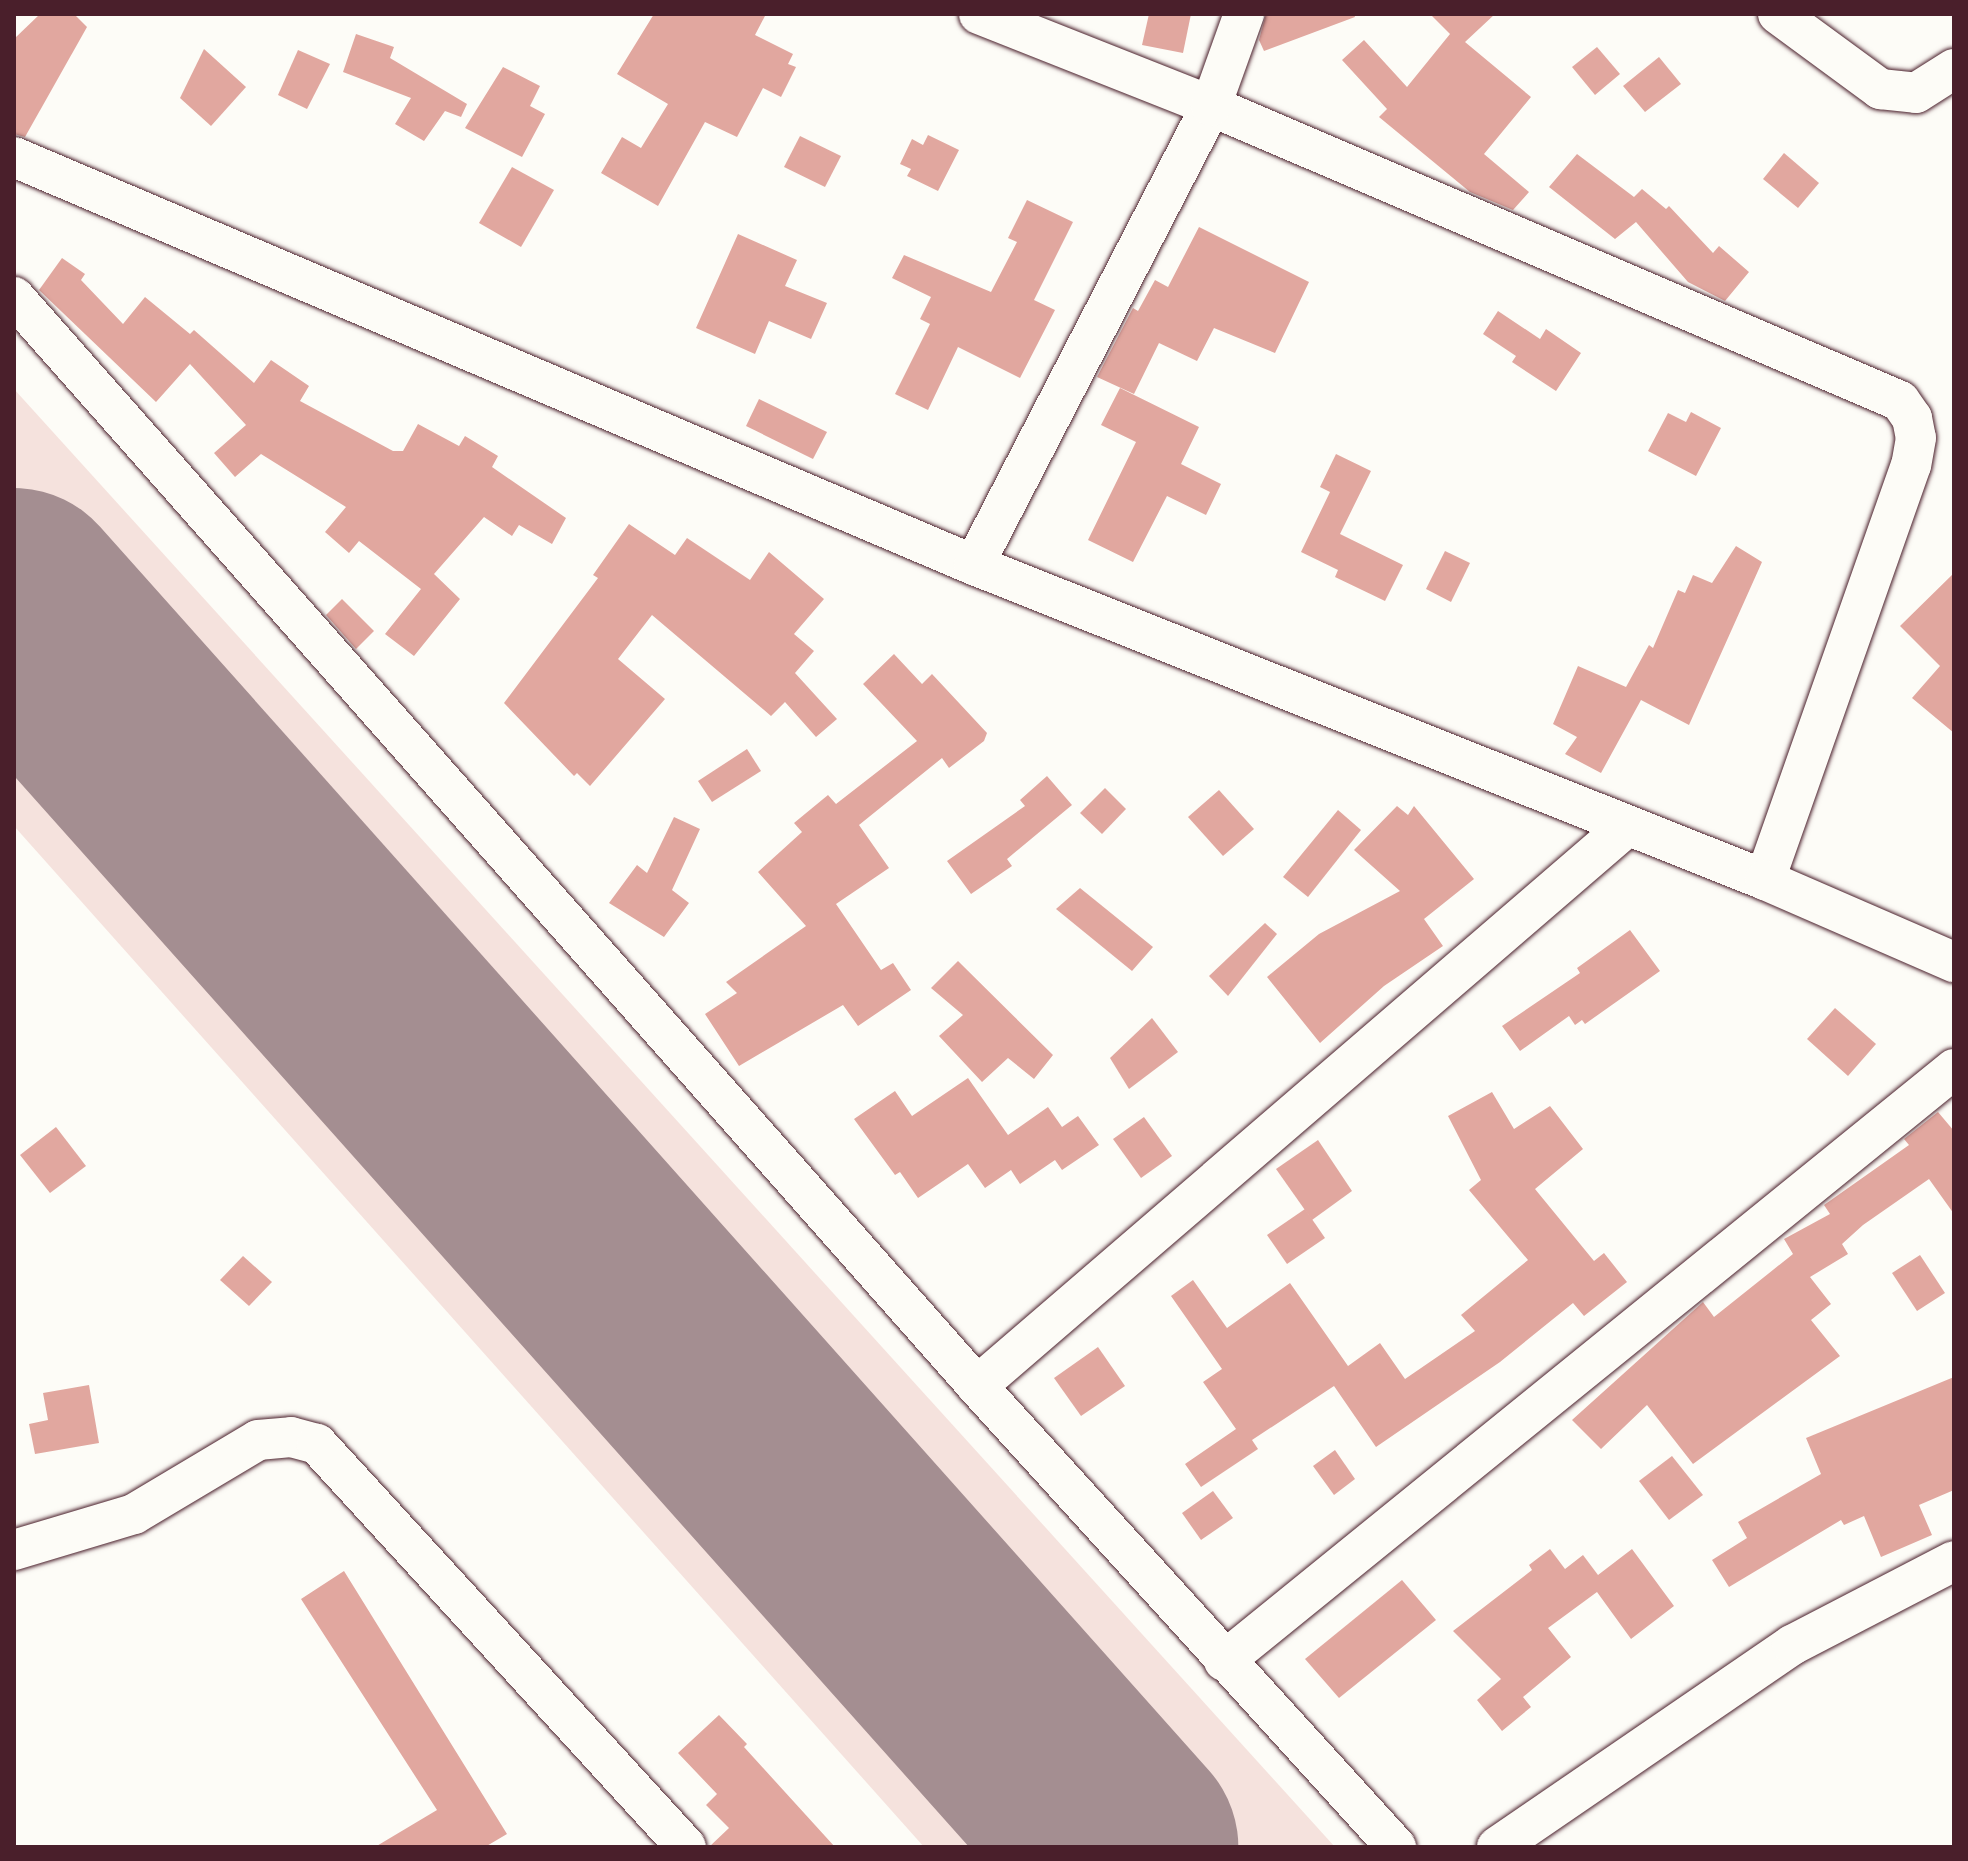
<!DOCTYPE html>
<html>
<head>
<meta charset="utf-8">
<style>
  body { margin:0 }
  #map { position:relative; width:1968px; height:1861px; overflow:hidden; background:#fdfcf7; font-family:"Architects Daughter",sans-serif }
  div>[style] { position:absolute }
  [style*='--x'] { left:calc(var(--x)*1px); top:calc(var(--y)*1px); width:calc(var(--w)*1px); rotate:calc(var(--a)*1deg) }
  .built>* { inset:0; background:#f5e2dd }
  .runway>* { height:230px; margin:-115px; padding:0 115px; transform-origin:115px; border-radius:115px; background:#a48e91 }
  .building>* { inset:0; background:#e1a79f }
  .roads { filter:drop-shadow(0 0 2px #4a1f2b) drop-shadow(0 0 2px #4a1f2b) }
  .minor>* { height:40px; margin:-20px; padding:0 20px; transform-origin:20px; border-radius:20px; background:#fdfcf7 }
  span { translate:-50% -50%; white-space:nowrap; text-align:center; line-height:1.15; -webkit-text-stroke:6px #fdfcf7; paint-order:stroke }
  .frame { position:absolute; inset:0; border:16px solid #4a1f2b; pointer-events:none }
</style>
</head>
<body>
<div id="map">
  <div class="built">
    <i style="clip-path:polygon(14px 389px,1335px 1847px,924px 1847px,14px 826px)"></i>
  </div>
  <div class="runway">
    <i style="--x:14;--y:603;--w:1667;--a:48.28"></i>
  </div>
  <div class="building">
    <i style="clip-path:polygon(40px 14px,74px 14px,87px 27px,25px 137px,14px 134px,14px 39px)"></i>
    <i style="clip-path:polygon(654px 14px,766px 14px,755px 35px,793px 54px,788px 64px,796px 67px,781px 97px,763px 88px,737px 137px,705px 122px,658px 206px,601px 173px,622px 137px,641px 148px,668px 104px,617px 74px)"></i>
    <i style="clip-path:polygon(1149px 14px,1191px 14px,1183px 53px,1142px 45px)"></i>
    <i style="clip-path:polygon(1266px 14px,1354px 14px,1355px 17px,1264px 51px,1259px 40px)"></i>
    <i style="clip-path:polygon(1430px 14px,1495px 14px,1465px 42px,1531px 97px,1484px 154px,1529px 192px,1513px 210px,1470px 192px,1379px 117px,1387px 109px,1342px 60px,1364px 40px,1407px 87px,1450px 34px)"></i>
    <i style="clip-path:polygon(356px 34px,394px 47px,390px 58px,467px 104px,461px 117px,445px 111px,424px 141px,395px 124px,411px 98px,343px 72px)"></i>
    <i style="clip-path:polygon(1597px 47px,1620px 74px,1595px 95px,1572px 67px)"></i>
    <i style="clip-path:polygon(204px 49px,246px 87px,211px 126px,180px 98px)"></i>
    <i style="clip-path:polygon(298px 50px,330px 64px,307px 109px,278px 95px)"></i>
    <i style="clip-path:polygon(1659px 57px,1681px 84px,1645px 112px,1623px 86px)"></i>
    <i style="clip-path:polygon(503px 67px,540px 86px,530px 106px,545px 114px,522px 157px,465px 128px)"></i>
    <i style="clip-path:polygon(928px 135px,959px 150px,938px 191px,907px 176px,911px 169px,900px 164px,912px 139px,923px 145px)"></i>
    <i style="clip-path:polygon(800px 136px,841px 156px,825px 187px,784px 167px)"></i>
    <i style="clip-path:polygon(1784px 153px,1819px 183px,1798px 208px,1763px 179px)"></i>
    <i style="clip-path:polygon(1577px 154px,1634px 197px,1642px 189px,1666px 209px,1669px 206px,1713px 253px,1719px 246px,1749px 272px,1725px 301px,1688px 282px,1636px 222px,1615px 239px,1549px 187px)"></i>
    <i style="clip-path:polygon(512px 167px,554px 190px,521px 247px,479px 223px)"></i>
    <i style="clip-path:polygon(1027px 200px,1073px 222px,1034px 300px,1055px 310px,1020px 378px,958px 347px,928px 410px,895px 394px,930px 324px,920px 319px,931px 297px,892px 278px,904px 255px,991px 292px,1017px 242px,1008px 238px)"></i>
    <i style="clip-path:polygon(1199px 227px,1309px 282px,1275px 353px,1214px 328px,1197px 361px,1159px 343px,1134px 394px,1097px 377px,1133px 308px,1138px 311px,1155px 280px,1168px 287px)"></i>
    <i style="clip-path:polygon(738px 234px,797px 260px,785px 286px,827px 303px,811px 339px,769px 321px,755px 354px,696px 328px)"></i>
    <i style="clip-path:polygon(62px 258px,85px 274px,81px 280px,123px 324px,145px 297px,190px 334px,194px 330px,254px 383px,271px 360px,309px 386px,300px 401px,393px 451px,403px 451px,418px 424px,459px 446px,465px 436px,498px 456px,492px 467px,566px 518px,552px 544px,519px 525px,512px 536px,484px 517px,434px 574px,460px 599px,414px 656px,385px 634px,421px 589px,359px 541px,349px 553px,325px 532px,346px 507px,261px 454px,235px 477px,214px 453px,246px 425px,190px 364px,156px 402px,39px 290px)"></i>
    <i style="clip-path:polygon(1498px 311px,1540px 339px,1546px 329px,1581px 353px,1556px 391px,1512px 362px,1516px 356px,1483px 334px)"></i>
    <i style="clip-path:polygon(1120px 388px,1199px 427px,1181px 464px,1221px 484px,1206px 515px,1167px 496px,1133px 562px,1088px 540px,1136px 442px,1101px 425px)"></i>
    <i style="clip-path:polygon(759px 399px,827px 432px,813px 459px,746px 426px)"></i>
    <i style="clip-path:polygon(1691px 412px,1721px 428px,1696px 476px,1648px 451px,1668px 413px,1686px 422px)"></i>
    <i style="clip-path:polygon(1336px 454px,1371px 471px,1340px 534px,1403px 565px,1385px 601px,1335px 577px,1338px 570px,1301px 552px,1330px 492px,1320px 487px)"></i>
    <i style="clip-path:polygon(629px 524px,675px 555px,687px 538px,750px 580px,769px 552px,824px 599px,794px 634px,814px 651px,795px 673px,837px 719px,816px 737px,785px 702px,771px 716px,652px 615px,618px 659px,665px 699px,590px 786px,577px 773px,574px 776px,504px 703px,598px 578px,593px 575px)"></i>
    <i style="clip-path:polygon(1736px 546px,1762px 562px,1689px 725px,1641px 700px,1601px 773px,1565px 754px,1577px 737px,1553px 724px,1578px 666px,1626px 687px,1649px 645px,1653px 648px,1678px 590px,1685px 593px,1693px 575px,1712px 583px)"></i>
    <i style="clip-path:polygon(1445px 551px,1470px 563px,1451px 602px,1426px 589px)"></i>
    <i style="clip-path:polygon(1954px 573px,1954px 733px,1912px 698px,1940px 666px,1900px 626px)"></i>
    <i style="clip-path:polygon(342px 599px,374px 631px,356px 649px,326px 615px)"></i>
    <i style="clip-path:polygon(894px 654px,922px 684px,932px 674px,987px 733px,984px 741px,949px 768px,942px 758px,859px 825px,889px 868px,836px 904px,881px 970px,893px 963px,911px 990px,858px 1026px,843px 1005px,739px 1066px,705px 1014px,737px 993px,726px 982px,806px 926px,758px 872px,802px 832px,794px 823px,828px 795px,836px 804px,917px 741px,863px 684px)"></i>
    <i style="clip-path:polygon(747px 749px,761px 771px,712px 802px,698px 781px)"></i>
    <i style="clip-path:polygon(1047px 776px,1072px 805px,1007px 859px,1012px 866px,971px 894px,947px 861px,1025px 806px,1020px 800px)"></i>
    <i style="clip-path:polygon(1105px 788px,1126px 809px,1102px 834px,1080px 813px)"></i>
    <i style="clip-path:polygon(1219px 790px,1254px 829px,1223px 856px,1188px 817px)"></i>
    <i style="clip-path:polygon(1397px 806px,1408px 815px,1414px 806px,1474px 879px,1424px 919px,1443px 946px,1384px 986px,1320px 1043px,1267px 977px,1319px 934px,1400px 891px,1354px 850px)"></i>
    <i style="clip-path:polygon(1338px 810px,1361px 830px,1308px 897px,1283px 877px)"></i>
    <i style="clip-path:polygon(674px 817px,700px 829px,672px 890px,689px 903px,664px 937px,609px 903px,637px 865px,647px 873px)"></i>
    <i style="clip-path:polygon(1080px 888px,1153px 947px,1132px 971px,1056px 909px)"></i>
    <i style="clip-path:polygon(1265px 923px,1277px 934px,1228px 996px,1209px 976px)"></i>
    <i style="clip-path:polygon(1630px 930px,1660px 971px,1585px 1024px,1582px 1020px,1575px 1025px,1569px 1016px,1520px 1051px,1502px 1026px,1580px 973px,1577px 968px)"></i>
    <i style="clip-path:polygon(958px 961px,1053px 1055px,1034px 1079px,1008px 1058px,982px 1082px,939px 1036px,963px 1015px,931px 988px)"></i>
    <i style="clip-path:polygon(1835px 1008px,1876px 1044px,1848px 1076px,1807px 1039px)"></i>
    <i style="clip-path:polygon(1152px 1018px,1178px 1052px,1129px 1089px,1110px 1058px)"></i>
    <i style="clip-path:polygon(968px 1078px,1008px 1135px,1048px 1107px,1062px 1127px,1078px 1116px,1099px 1145px,1062px 1170px,1055px 1160px,1020px 1184px,1011px 1170px,985px 1188px,968px 1164px,918px 1198px,900px 1172px,895px 1175px,854px 1119px,895px 1091px,912px 1116px)"></i>
    <i style="clip-path:polygon(1492px 1092px,1514px 1129px,1550px 1106px,1583px 1149px,1535px 1189px,1594px 1261px,1604px 1253px,1627px 1282px,1584px 1316px,1573px 1303px,1500px 1362px,1376px 1447px,1334px 1386px,1252px 1440px,1258px 1449px,1201px 1487px,1185px 1464px,1236px 1429px,1203px 1382px,1222px 1369px,1171px 1296px,1193px 1280px,1227px 1328px,1290px 1283px,1348px 1366px,1380px 1343px,1405px 1379px,1475px 1331px,1461px 1315px,1528px 1260px,1469px 1190px,1481px 1180px,1448px 1116px)"></i>
    <i style="clip-path:polygon(1938px 1112px,1954px 1131px,1954px 1214px,1929px 1179px,1863px 1225px,1842px 1244px,1848px 1254px,1810px 1277px,1831px 1304px,1811px 1320px,1840px 1356px,1693px 1464px,1647px 1405px,1601px 1449px,1572px 1420px,1703px 1302px,1714px 1317px,1793px 1254px,1784px 1239px,1830px 1214px,1824px 1205px,1909px 1145px,1904px 1139px)"></i>
    <i style="clip-path:polygon(1144px 1117px,1172px 1156px,1141px 1178px,1113px 1139px)"></i>
    <i style="clip-path:polygon(56px 1127px,86px 1166px,50px 1193px,20px 1155px)"></i>
    <i style="clip-path:polygon(1318px 1140px,1352px 1191px,1312px 1220px,1276px 1169px)"></i>
    <i style="clip-path:polygon(1305px 1209px,1325px 1238px,1287px 1264px,1267px 1235px)"></i>
    <i style="clip-path:polygon(1920px 1255px,1945px 1293px,1917px 1311px,1892px 1273px)"></i>
    <i style="clip-path:polygon(243px 1256px,272px 1282px,249px 1306px,220px 1280px)"></i>
    <i style="clip-path:polygon(1098px 1347px,1125px 1386px,1081px 1416px,1054px 1378px)"></i>
    <i style="clip-path:polygon(1954px 1377px,1954px 1490px,1919px 1505px,1932px 1535px,1881px 1557px,1864px 1516px,1844px 1525px,1841px 1520px,1729px 1587px,1712px 1560px,1747px 1538px,1738px 1522px,1821px 1474px,1806px 1438px)"></i>
    <i style="clip-path:polygon(89px 1385px,99px 1443px,35px 1454px,29px 1424px,48px 1420px,43px 1393px)"></i>
    <i style="clip-path:polygon(1335px 1450px,1355px 1479px,1334px 1495px,1313px 1466px)"></i>
    <i style="clip-path:polygon(1672px 1456px,1703px 1495px,1669px 1520px,1639px 1481px)"></i>
    <i style="clip-path:polygon(1213px 1491px,1233px 1518px,1201px 1540px,1182px 1513px)"></i>
    <i style="clip-path:polygon(1550px 1549px,1565px 1569px,1583px 1555px,1598px 1575px,1632px 1549px,1674px 1606px,1631px 1639px,1597px 1592px,1548px 1628px,1571px 1657px,1523px 1697px,1531px 1707px,1502px 1731px,1477px 1700px,1501px 1679px,1453px 1631px,1532px 1570px,1529px 1565px)"></i>
    <i style="clip-path:polygon(344px 1571px,507px 1834px,485px 1847px,375px 1847px,437px 1810px,301px 1599px)"></i>
    <i style="clip-path:polygon(1402px 1580px,1436px 1620px,1339px 1698px,1305px 1659px)"></i>
    <i style="clip-path:polygon(719px 1715px,747px 1744px,744px 1747px,835px 1847px,709px 1847px,729px 1828px,706px 1805px,717px 1794px,678px 1753px)"></i>
  </div>
  <div class="roads">
    <div class="minor">
      <i style="--x:979;--y:14;--w:250;--a:21.6"></i>
      <i style="--x:1211;--y:106;--w:749;--a:23.18"></i>
      <i style="--x:1900;--y:401;--w:21;--a:55"></i>
      <i style="--x:1912;--y:418;--w:20;--a:79"></i>
      <i style="--x:1916;--y:438;--w:27;--a:100"></i>
      <i style="--x:1911;--y:465;--w:440;--a:109.4"></i>
      <i style="--x:1778;--y:14;--w:127;--a:36.3"></i>
      <i style="--x:1880;--y:89;--w:36;--a:6"></i>
      <i style="--x:1916;--y:93;--w:45;--a:-32.3"></i>
      <i style="--x:14;--y:157;--w:1043;--a:23.03"></i>
      <i style="--x:974;--y:565;--w:851;--a:21.71"></i>
      <i style="--x:1765;--y:880;--w:206;--a:23.5"></i>
      <i style="--x:14;--y:297;--w:1454;--a:48.51"></i>
      <i style="--x:977;--y:1386;--w:623;--a:47.73"></i>
      <i style="--x:974;--y:565;--w:517;--a:-62.69"></i>
      <i style="--x:1211;--y:106;--w:98;--a:-70.3"></i>
      <i style="--x:977;--y:1386;--w:855;--a:-40.73"></i>
      <i style="--x:14;--y:1550;--w:125;--a:-16.7"></i>
      <i style="--x:134;--y:1514;--w:144;--a:-30.8"></i>
      <i style="--x:258;--y:1440;--w:33;--a:-5"></i>
      <i style="--x:291;--y:1437;--w:27;--a:15"></i>
      <i style="--x:317;--y:1444;--w:546;--a:47.52"></i>
      <i style="--x:1224;--y:1661;--w:940;--a:-39.04"></i>
      <i style="--x:1497;--y:1847;--w:358;--a:-34.4"></i>
      <i style="--x:1792;--y:1645;--w:182;--a:-27.4"></i>
    </div>
  </div>
  <div class="frame"></div>
</div>
</body>
</html>
